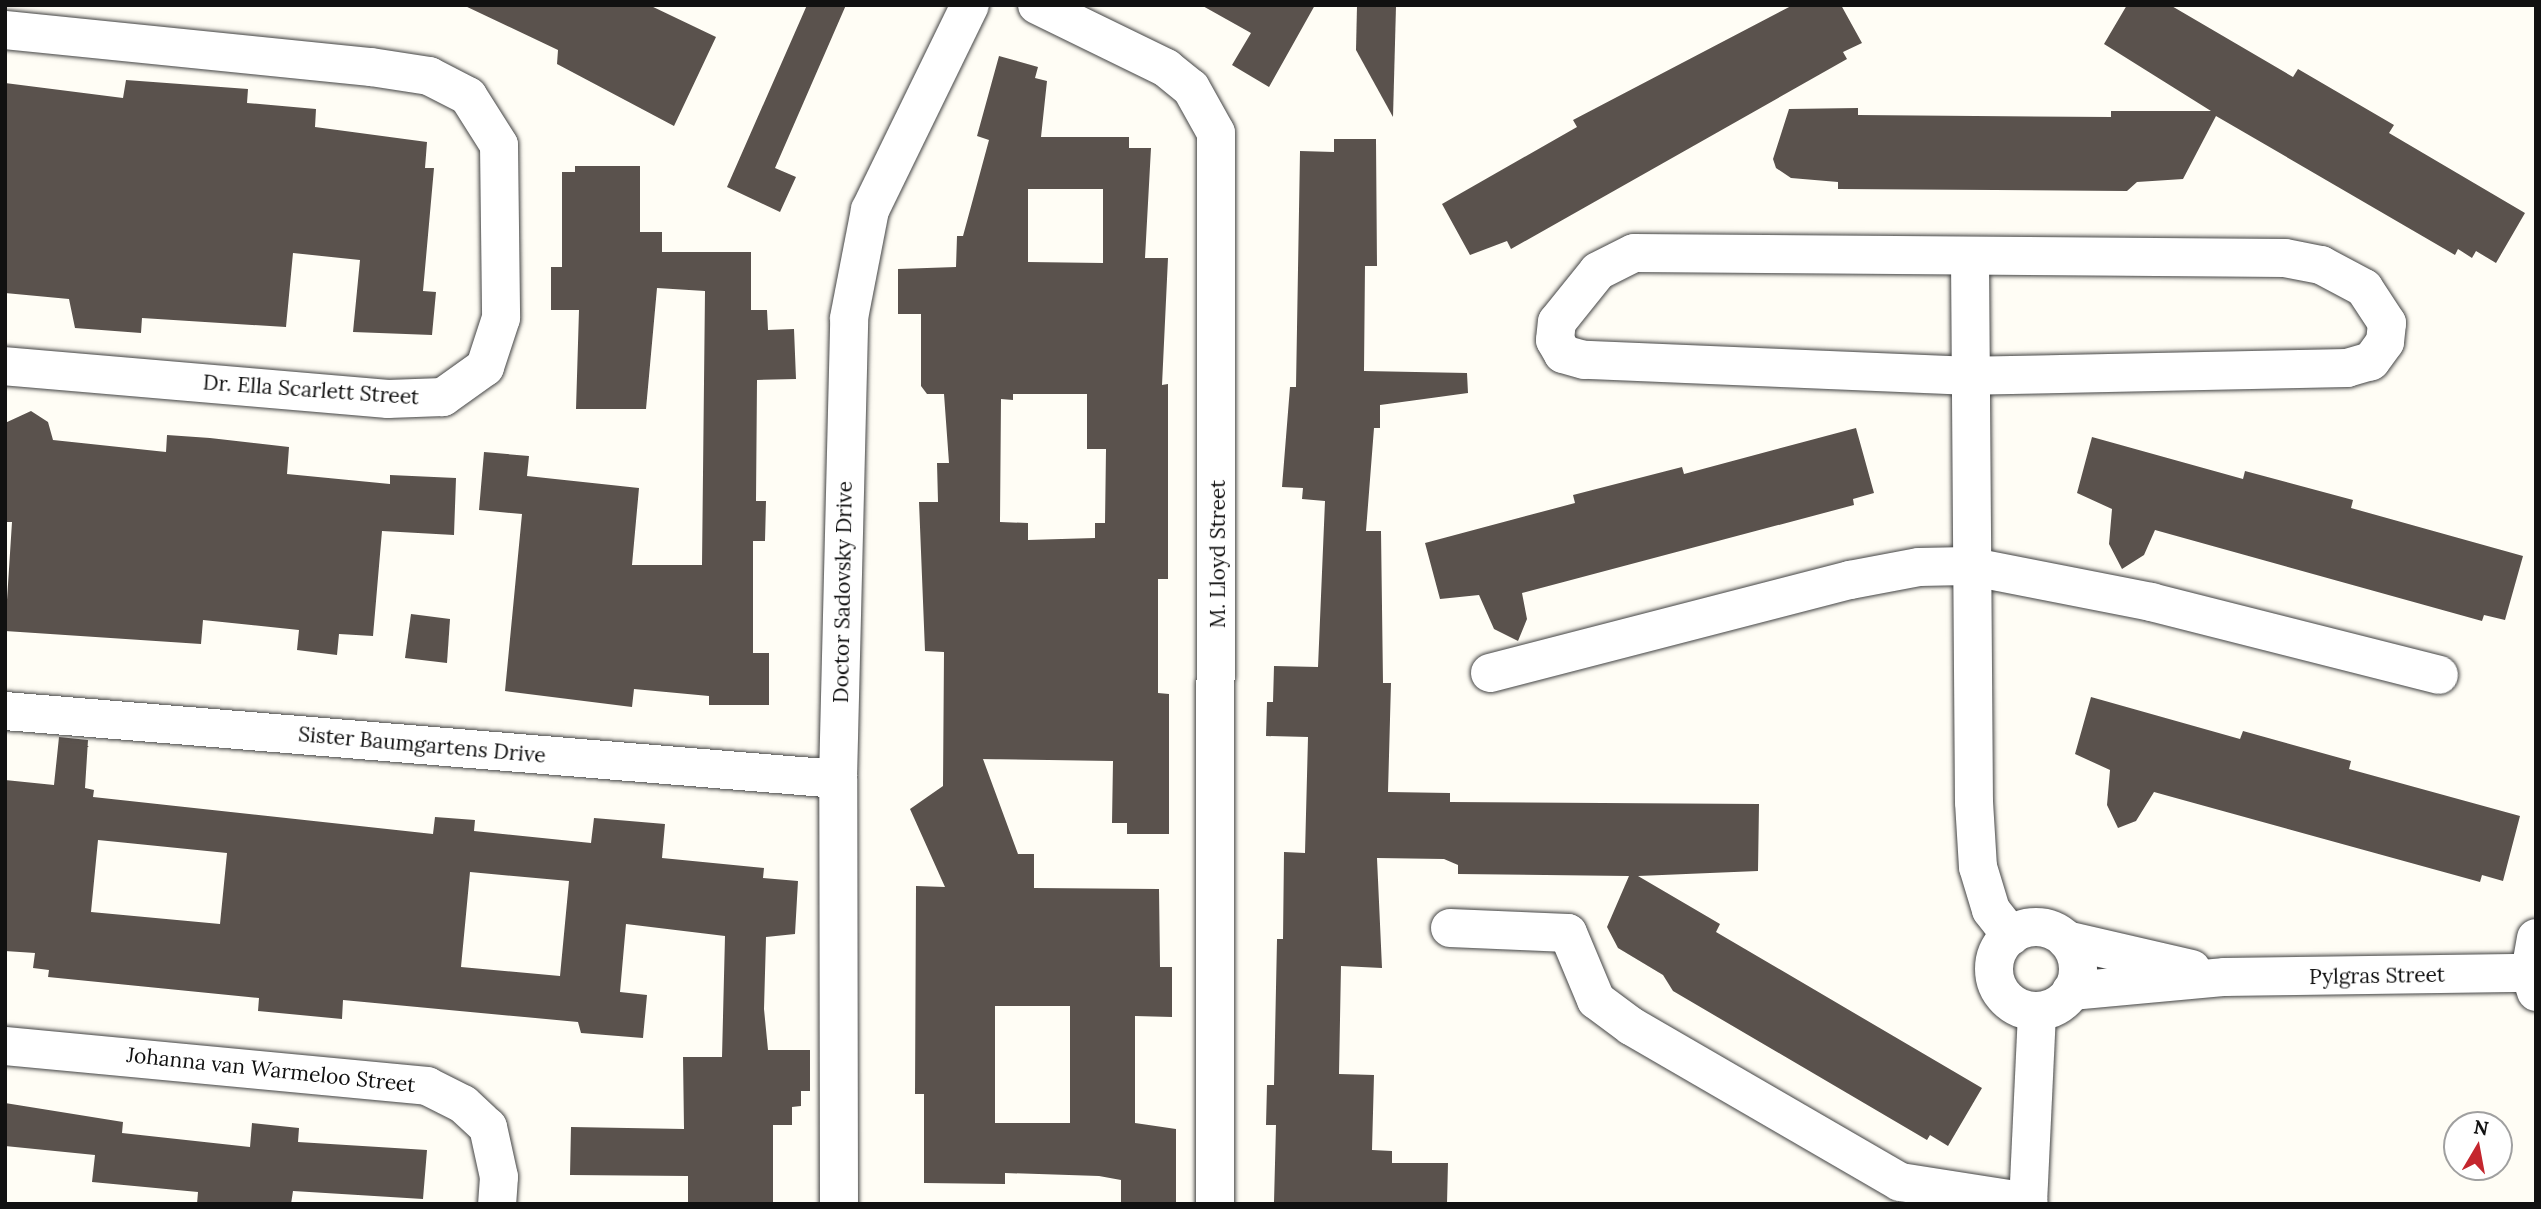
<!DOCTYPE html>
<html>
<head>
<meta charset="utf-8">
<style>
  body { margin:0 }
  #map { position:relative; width:2541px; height:1209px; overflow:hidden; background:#fffdf5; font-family:Lora,serif }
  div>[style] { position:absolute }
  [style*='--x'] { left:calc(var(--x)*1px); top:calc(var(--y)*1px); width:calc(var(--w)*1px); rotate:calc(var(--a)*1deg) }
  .building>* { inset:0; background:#5a524d }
  .roads { filter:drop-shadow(0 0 2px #444) drop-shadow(0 0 2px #444) }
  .minor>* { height:38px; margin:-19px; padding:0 19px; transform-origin:19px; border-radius:19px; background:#fff }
  .minor>.ring { margin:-19px; padding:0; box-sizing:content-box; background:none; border:38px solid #fff; border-radius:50% }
  span { translate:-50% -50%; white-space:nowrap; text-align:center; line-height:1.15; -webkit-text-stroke:7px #fff; paint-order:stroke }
  .street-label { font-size:21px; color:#111 }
  .frame { position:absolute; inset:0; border:7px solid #111; pointer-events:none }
  .north { position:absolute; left:2443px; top:1111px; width:70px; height:70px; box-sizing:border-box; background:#fff; border:2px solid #a0a0a0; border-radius:50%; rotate:10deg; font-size:19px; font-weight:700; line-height:28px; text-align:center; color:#111 }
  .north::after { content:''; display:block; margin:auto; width:24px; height:32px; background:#c4262e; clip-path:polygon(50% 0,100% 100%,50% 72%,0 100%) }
</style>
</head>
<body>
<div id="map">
  <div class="building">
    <i style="clip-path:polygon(463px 5px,649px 5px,716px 37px,674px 126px,557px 64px,558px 50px)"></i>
    <i style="clip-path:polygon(807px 5px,846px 5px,775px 168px,796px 177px,780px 212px,727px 187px)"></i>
    <i style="clip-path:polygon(1201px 5px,1315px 5px,1269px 87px,1232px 65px,1251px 33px)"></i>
    <i style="clip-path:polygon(1793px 5px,1841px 5px,1862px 43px,1843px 52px,1847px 59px,1511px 249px,1507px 241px,1470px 255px,1442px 204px,1577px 127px,1573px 120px)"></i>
    <i style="clip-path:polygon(2127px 5px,2170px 5px,2293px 77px,2298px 69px,2394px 125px,2389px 133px,2525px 213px,2496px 263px,2476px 251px,2472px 258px,2458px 249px,2455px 255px,2216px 116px,2183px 179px,2137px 182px,2127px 191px,1838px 189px,1838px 182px,1791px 178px,1776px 168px,1773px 159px,1789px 109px,1858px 108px,1858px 115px,2111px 117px,2111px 111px,2211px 111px,2104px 44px)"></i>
    <i style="clip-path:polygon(1357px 6px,1396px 6px,1393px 117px,1356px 50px)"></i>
    <i style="clip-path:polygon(evenodd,999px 56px,1038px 67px,1035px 78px,1047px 81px,1041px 137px,1129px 137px,1129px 148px,1151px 148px,1145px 258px,1168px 258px,1162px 385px,1168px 384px,1168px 579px,1158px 579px,1158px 693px,1169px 694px,1169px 834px,1127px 834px,1127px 823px,1112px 823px,1113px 761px,983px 759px,1018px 854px,1034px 854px,1034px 888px,1159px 889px,1160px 967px,1172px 967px,1172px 1017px,1135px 1016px,1135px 1123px,1176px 1129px,1176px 1204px,1121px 1204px,1121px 1180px,1099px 1176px,1005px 1173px,1005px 1184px,924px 1183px,924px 1094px,915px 1094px,916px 886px,945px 887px,910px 809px,943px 786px,944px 652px,925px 651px,919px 502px,938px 502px,937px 463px,949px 463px,944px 394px,927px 394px,921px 386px,921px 314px,898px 314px,898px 269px,956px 267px,957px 236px,963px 236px,989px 140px,977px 136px,999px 56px,1028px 189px,1103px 189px,1103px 263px,1028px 262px,1028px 189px,999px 56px,1013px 394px,1087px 394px,1087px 449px,1106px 449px,1105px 523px,1095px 523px,1095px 538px,1028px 540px,1028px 523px,1000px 522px,1001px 399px,1013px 400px,1013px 394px,999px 56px,995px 1006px,1070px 1006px,1070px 1123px,995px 1123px,995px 1006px)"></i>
    <i style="clip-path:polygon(126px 80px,248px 89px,247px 103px,316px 109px,315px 127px,427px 142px,425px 168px,434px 168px,423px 291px,436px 292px,432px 335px,353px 332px,360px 260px,293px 253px,286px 327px,142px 318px,141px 333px,75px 328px,69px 299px,5px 293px,5px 83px,123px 98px)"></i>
    <i style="clip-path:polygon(1334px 139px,1376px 139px,1377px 266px,1365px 266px,1364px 371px,1467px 373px,1468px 393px,1380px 405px,1380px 428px,1374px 428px,1366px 531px,1381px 531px,1383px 683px,1391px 683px,1388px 792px,1450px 793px,1450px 802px,1759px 804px,1758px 871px,1638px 876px,1720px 924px,1716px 932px,1982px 1088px,1948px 1146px,1930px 1135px,1927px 1140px,1673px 991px,1663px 975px,1618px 948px,1607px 927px,1629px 876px,1458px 874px,1458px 865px,1444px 859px,1377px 858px,1382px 968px,1341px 966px,1339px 1074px,1374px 1075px,1372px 1150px,1392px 1151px,1392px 1163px,1448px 1163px,1447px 1204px,1274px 1202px,1276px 1125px,1266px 1125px,1267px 1085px,1274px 1085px,1277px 939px,1283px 939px,1284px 852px,1305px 853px,1308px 737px,1266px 736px,1267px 702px,1273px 702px,1274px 666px,1318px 667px,1325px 501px,1302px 499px,1303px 488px,1282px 487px,1290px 387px,1296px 387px,1300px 151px,1334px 152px)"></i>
    <i style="clip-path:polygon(575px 166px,640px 166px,640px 232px,662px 232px,662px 252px,751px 252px,751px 310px,767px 310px,768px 330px,794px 329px,796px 379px,757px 380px,756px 501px,766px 501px,765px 541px,753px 541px,753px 653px,769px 653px,769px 705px,709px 705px,709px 696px,634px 689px,632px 707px,505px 691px,522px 514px,479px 510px,484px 452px,529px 456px,527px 476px,639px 488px,632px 565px,702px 565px,705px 291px,657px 288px,646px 409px,576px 409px,579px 310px,551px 310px,551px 267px,562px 267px,562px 172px,575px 172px)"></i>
    <i style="clip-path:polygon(31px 411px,48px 422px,53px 440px,166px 452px,167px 435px,210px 438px,289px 447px,287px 474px,390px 484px,390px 475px,456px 478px,454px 535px,382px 531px,373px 636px,339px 634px,337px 655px,297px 650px,299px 630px,203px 620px,201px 644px,5px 631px,12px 522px,5px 522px,5px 423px)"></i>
    <i style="clip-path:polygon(1856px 428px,1874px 493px,1853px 499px,1854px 505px,1522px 593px,1527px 619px,1518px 641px,1494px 629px,1479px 595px,1440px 599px,1425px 543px,1575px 503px,1573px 495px,1682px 467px,1684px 474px)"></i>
    <i style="clip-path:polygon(2092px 437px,2243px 479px,2245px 471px,2353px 500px,2351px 508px,2523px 556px,2505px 620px,2484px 615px,2482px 621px,2155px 530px,2144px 555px,2122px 569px,2109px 544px,2112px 509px,2077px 493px)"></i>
    <i style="clip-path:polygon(411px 614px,450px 619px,447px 663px,405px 658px)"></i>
    <i style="clip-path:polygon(2091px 697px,2240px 739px,2243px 731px,2351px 761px,2349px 769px,2520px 816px,2503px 881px,2482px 875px,2480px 882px,2154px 792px,2136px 821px,2118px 828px,2107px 805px,2110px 770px,2075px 754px)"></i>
    <i style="clip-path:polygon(evenodd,59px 737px,88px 740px,85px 788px,94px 790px,93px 797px,433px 834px,435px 817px,475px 820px,474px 831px,591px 843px,594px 818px,665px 824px,662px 858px,764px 868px,763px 878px,798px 881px,795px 934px,766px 937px,764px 1009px,768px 1050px,810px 1050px,810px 1091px,801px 1091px,801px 1106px,792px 1107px,792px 1125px,773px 1125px,773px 1204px,688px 1204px,688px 1176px,570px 1175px,571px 1127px,684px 1129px,683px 1057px,722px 1057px,725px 936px,626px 924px,620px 992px,647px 995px,643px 1038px,581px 1033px,578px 1022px,343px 1000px,342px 1019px,258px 1011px,259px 998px,48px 977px,49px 970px,33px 968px,35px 953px,5px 951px,5px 780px,54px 785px,59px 737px,98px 840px,227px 853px,220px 924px,91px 912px,98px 840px,59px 737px,470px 872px,569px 881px,560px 976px,461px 967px,470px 872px)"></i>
    <i style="clip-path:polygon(5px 1103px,123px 1122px,122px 1133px,250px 1147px,252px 1123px,299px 1128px,298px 1142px,427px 1150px,423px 1199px,293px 1191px,291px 1204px,197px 1204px,198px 1192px,92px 1182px,95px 1155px,5px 1146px)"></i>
  </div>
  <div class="roads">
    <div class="minor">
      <i style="--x:1037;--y:5;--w:144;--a:26"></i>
      <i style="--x:1166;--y:68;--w:32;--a:39"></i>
      <i style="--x:1191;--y:88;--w:51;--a:60.9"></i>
      <i style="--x:1216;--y:133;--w:1071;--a:90.05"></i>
      <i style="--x:5;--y:30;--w:368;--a:5.8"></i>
      <i style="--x:371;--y:67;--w:59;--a:8.8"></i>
      <i style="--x:429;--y:76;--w:44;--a:27.1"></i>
      <i style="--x:468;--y:96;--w:58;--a:57.7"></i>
      <i style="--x:499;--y:145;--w:173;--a:89.3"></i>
      <i style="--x:501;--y:318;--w:52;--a:108.1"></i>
      <i style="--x:485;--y:367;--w:52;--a:144.5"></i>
      <i style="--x:443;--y:397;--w:55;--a:177.9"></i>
      <i style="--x:388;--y:399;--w:384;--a:-175.1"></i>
      <i style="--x:1634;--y:253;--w:651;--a:0.44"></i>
      <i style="--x:2285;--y:258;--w:37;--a:11"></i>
      <i style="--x:2321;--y:265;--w:49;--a:28.1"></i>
      <i style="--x:2364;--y:288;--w:42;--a:56.7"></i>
      <i style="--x:2387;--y:323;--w:19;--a:96"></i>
      <i style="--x:2385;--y:342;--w:24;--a:126"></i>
      <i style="--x:2371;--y:361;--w:25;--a:164"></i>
      <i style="--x:2347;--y:368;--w:375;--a:178.8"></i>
      <i style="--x:1972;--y:376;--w:388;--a:-177.6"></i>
      <i style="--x:1584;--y:360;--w:22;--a:-164"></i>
      <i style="--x:1563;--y:354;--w:16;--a:-120"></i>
      <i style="--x:1555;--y:340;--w:18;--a:-84"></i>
      <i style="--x:1557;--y:322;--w:65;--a:-51.2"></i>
      <i style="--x:1598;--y:271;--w:40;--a:-26.6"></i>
      <i style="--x:1970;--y:259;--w:543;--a:89.58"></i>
      <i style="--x:1974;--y:802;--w:65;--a:86.5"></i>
      <i style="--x:1978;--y:867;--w:45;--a:73.2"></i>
      <i style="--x:1991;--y:910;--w:33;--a:52"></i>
      <i style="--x:1490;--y:673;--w:372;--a:-14.5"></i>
      <i style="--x:1850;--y:580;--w:70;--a:-10.7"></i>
      <i style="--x:1919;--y:567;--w:49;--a:-1.2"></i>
      <i style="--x:1968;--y:566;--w:187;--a:11.1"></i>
      <i style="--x:2151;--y:602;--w:297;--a:14.2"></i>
      <i style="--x:5;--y:711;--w:836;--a:4.67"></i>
      <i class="ring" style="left:1994px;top:927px;width:46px;height:46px"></i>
      <i style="--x:1450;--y:928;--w:118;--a:2.4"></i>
      <i style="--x:1568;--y:933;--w:73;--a:67.3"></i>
      <i style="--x:1596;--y:1000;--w:44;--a:36.6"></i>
      <i style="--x:1631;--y:1026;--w:311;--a:30.1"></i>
      <i style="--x:1900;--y:1182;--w:130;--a:8.9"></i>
      <i style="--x:2536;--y:938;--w:36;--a:100"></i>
      <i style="--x:2530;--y:973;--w:20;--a:72"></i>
      <i style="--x:2066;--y:940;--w:129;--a:13"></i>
      <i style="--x:2071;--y:991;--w:155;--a:-5.2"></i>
      <i style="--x:2225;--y:977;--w:305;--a:-0.8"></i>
      <i style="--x:5;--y:1046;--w:424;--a:5.4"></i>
      <i style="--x:427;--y:1086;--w:40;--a:26.6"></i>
      <i style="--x:463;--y:1104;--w:34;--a:43"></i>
      <i style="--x:488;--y:1127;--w:51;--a:77.6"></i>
      <i style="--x:499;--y:1177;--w:27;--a:94"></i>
      <i style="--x:839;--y:1204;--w:425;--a:-90.1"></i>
      <i style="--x:838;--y:779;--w:461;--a:-88.6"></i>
      <i style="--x:849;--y:318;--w:110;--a:-79"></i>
      <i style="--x:870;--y:210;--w:228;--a:-64"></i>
      <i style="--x:2028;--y:1204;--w:193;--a:-87.3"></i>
    </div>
  </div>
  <div class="street-label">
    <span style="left:311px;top:390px;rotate:4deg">Dr. Ella Scarlett Street</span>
    <span style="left:1218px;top:554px;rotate:-90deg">M. Lloyd Street</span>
    <span style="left:843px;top:592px;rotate:-89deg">Doctor Sadovsky Drive</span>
    <span style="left:422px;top:745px;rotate:5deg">Sister Baumgartens Drive</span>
    <span style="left:2377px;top:976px;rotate:-1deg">Pylgras Street</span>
    <span style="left:271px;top:1070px;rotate:6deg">Johanna van Warmeloo Street</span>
  </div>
  <div class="frame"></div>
  <div class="north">N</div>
</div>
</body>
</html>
